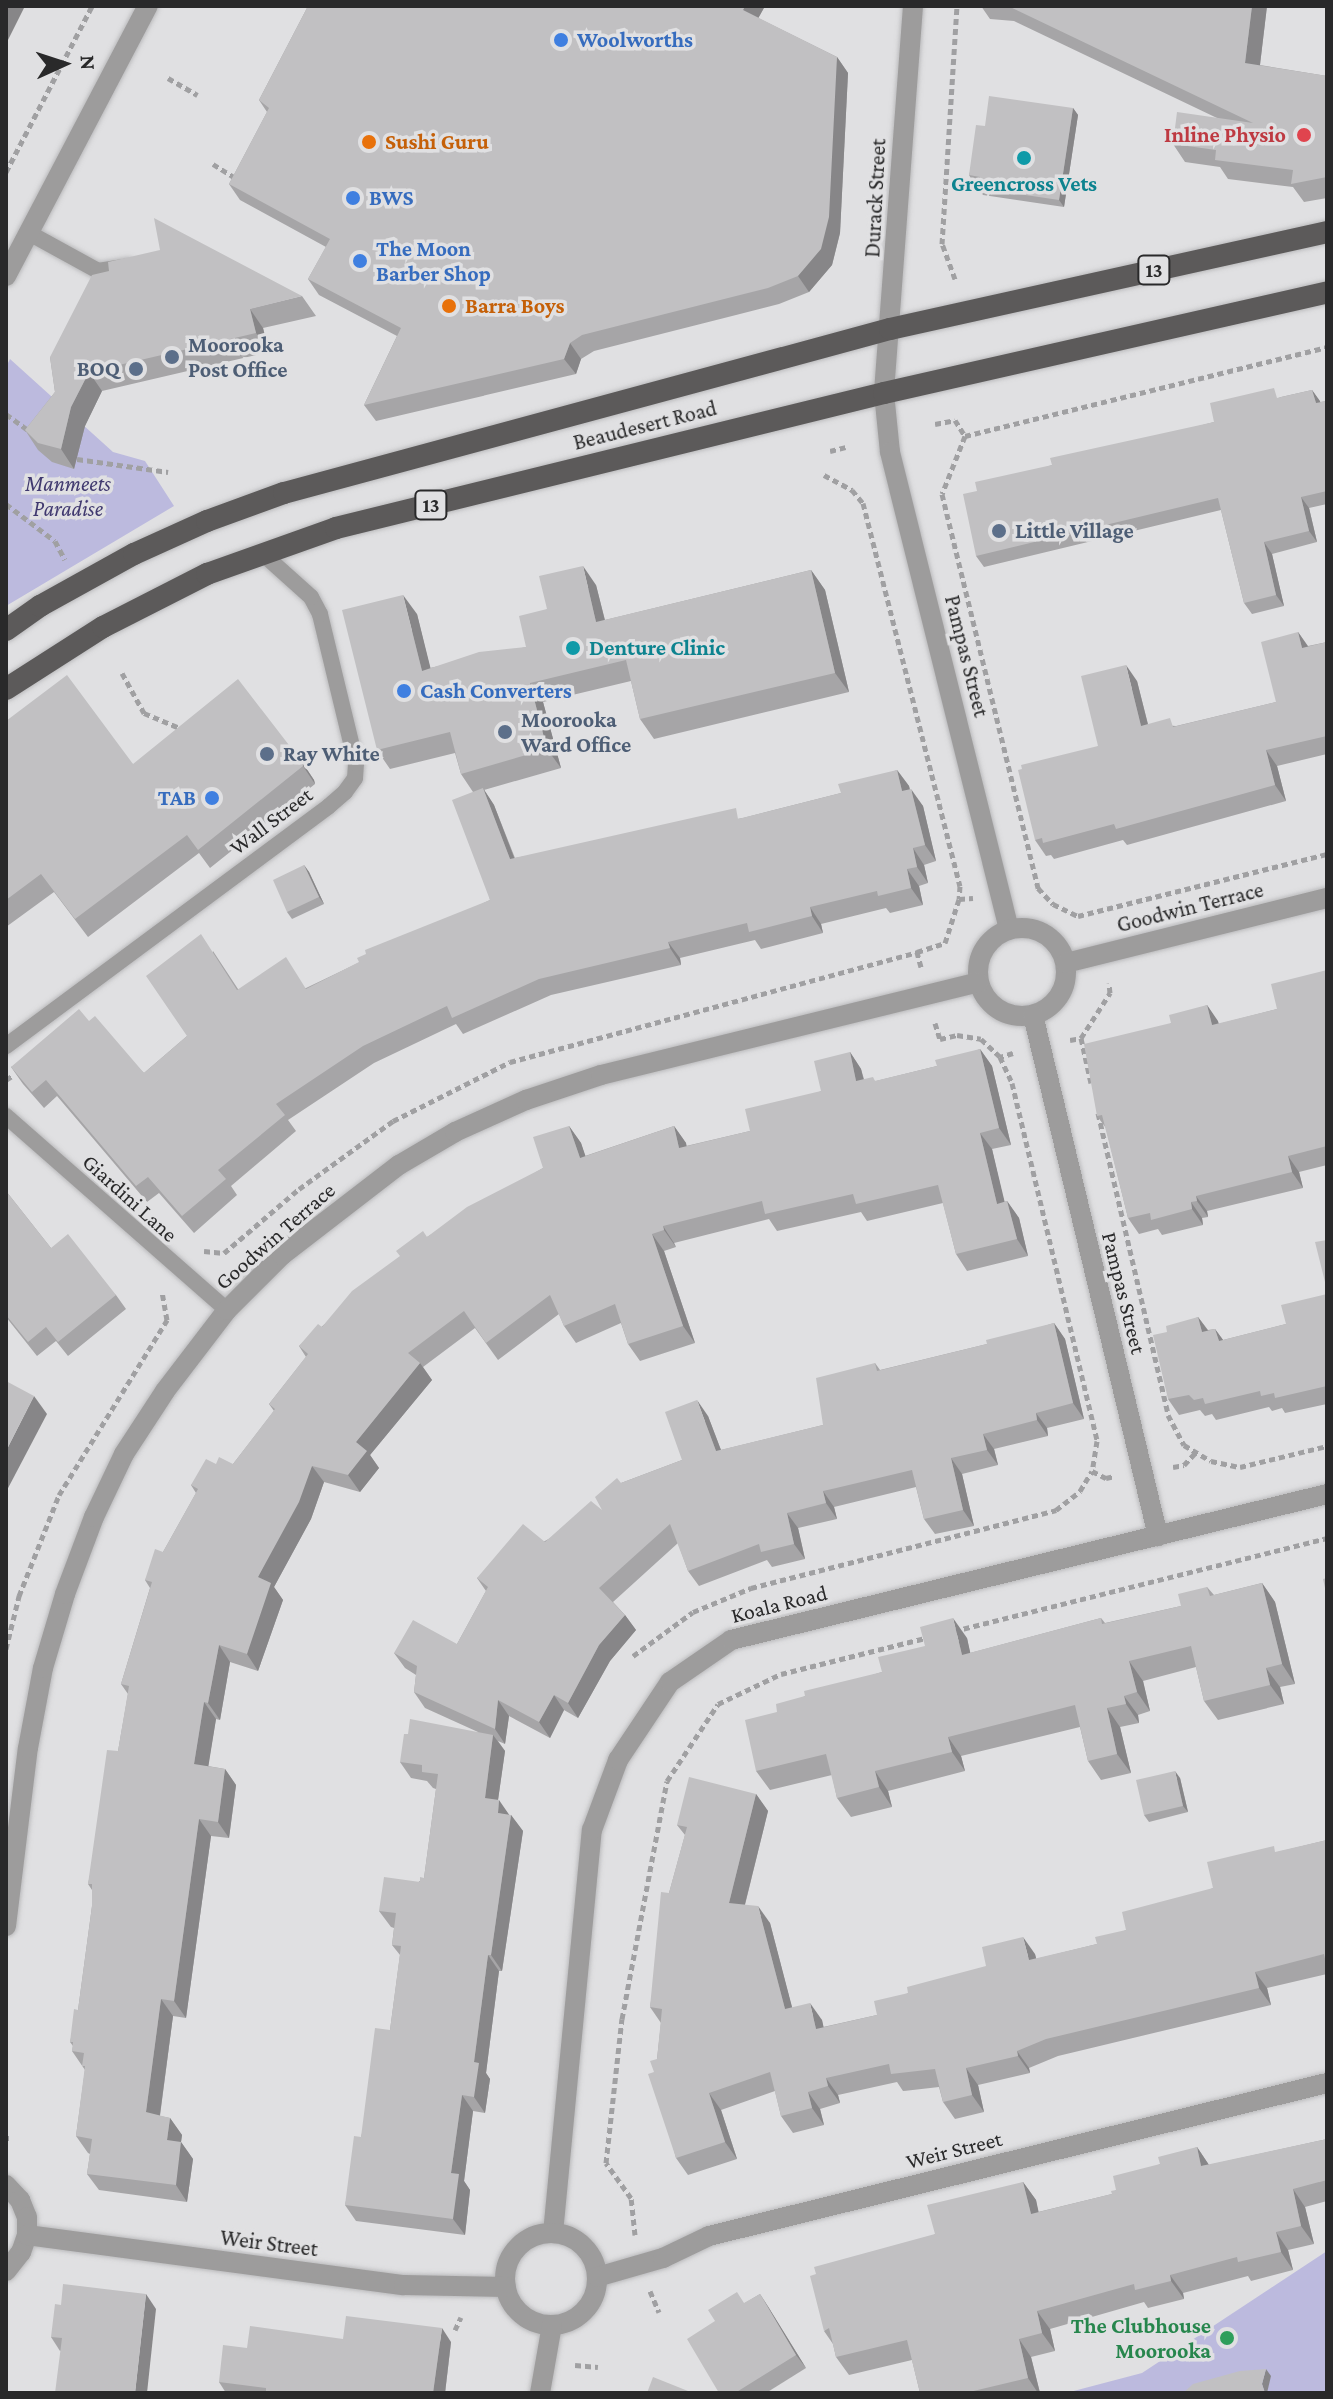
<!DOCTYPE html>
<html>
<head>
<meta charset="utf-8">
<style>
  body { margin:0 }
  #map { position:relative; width:1333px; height:2399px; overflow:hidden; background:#e0e0e2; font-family:"Crimson Pro",serif }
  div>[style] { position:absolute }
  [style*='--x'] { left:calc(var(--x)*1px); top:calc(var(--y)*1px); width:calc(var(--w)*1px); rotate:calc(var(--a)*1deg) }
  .green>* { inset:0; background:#bcbade }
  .path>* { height:5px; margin-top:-2.5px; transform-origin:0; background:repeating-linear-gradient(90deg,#a0a0a2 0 6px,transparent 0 10px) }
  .roads { filter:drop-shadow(0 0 2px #bbbbbd) drop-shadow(0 0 2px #bbbbbd) }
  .service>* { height:16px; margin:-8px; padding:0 8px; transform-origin:8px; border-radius:8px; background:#9d9c9c }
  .minor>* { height:20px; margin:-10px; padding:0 10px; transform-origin:10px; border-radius:10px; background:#9d9c9c }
  .minor>.ring { margin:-10px; padding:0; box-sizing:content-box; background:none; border:20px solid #9d9c9c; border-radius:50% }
  .trunk>* { height:22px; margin:-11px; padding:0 11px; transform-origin:11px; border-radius:11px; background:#5c5a5a }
  .wall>* { inset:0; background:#a6a5a7 }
  .shaded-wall>* { inset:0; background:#878688 }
  .building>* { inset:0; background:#c1c0c2 }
  .dots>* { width:22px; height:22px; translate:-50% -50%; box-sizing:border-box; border:4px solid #e0e0e2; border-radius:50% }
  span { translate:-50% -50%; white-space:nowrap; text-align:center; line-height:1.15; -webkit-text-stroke:7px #e0e0e2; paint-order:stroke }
  .shield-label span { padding:2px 6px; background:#e0e0e2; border:2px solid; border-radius:6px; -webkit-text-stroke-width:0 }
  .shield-label { font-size:20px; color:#29292a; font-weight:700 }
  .shop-label { font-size:22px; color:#366cbe; font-weight:700 }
  .left { translate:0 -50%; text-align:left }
  .right { translate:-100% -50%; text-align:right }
  .health-label { font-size:22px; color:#be3a42; font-weight:700 }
  .food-label { font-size:22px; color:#c56008; font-weight:700 }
  .culture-label { font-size:22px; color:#0d838f; font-weight:700 }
  .street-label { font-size:22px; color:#29292a }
  .service-label { font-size:22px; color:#4e5e75; font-weight:700 }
  .park-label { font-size:22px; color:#40396f; font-style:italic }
  .leisure-label { font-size:22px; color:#27864d; font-weight:700 }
  .frame { position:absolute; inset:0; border:8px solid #29292a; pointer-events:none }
  .north { position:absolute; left:24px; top:24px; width:80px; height:80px; -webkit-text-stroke:6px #e0e0e2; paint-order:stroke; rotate:87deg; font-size:22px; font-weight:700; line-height:32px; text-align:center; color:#29292a }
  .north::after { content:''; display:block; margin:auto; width:28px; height:36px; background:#29292a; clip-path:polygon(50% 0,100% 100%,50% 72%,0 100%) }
</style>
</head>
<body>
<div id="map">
  <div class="green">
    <i style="clip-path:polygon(10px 359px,113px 452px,145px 461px,174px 506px,6px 606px,6px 367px)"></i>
    <i style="clip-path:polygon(1327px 2251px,1327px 2393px,1066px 2393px,1142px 2373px)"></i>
  </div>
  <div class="path">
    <i style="--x:168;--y:78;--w:34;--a:30"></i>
    <i style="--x:213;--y:164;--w:31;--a:32"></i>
    <i style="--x:6;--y:172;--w:187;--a:-62.6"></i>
    <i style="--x:955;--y:279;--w:37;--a:-110"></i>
    <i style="--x:942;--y:244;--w:238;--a:-86.4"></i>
    <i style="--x:6;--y:414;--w:31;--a:36"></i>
    <i style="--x:935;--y:424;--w:20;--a:-11"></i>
    <i style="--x:955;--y:420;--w:19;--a:58"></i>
    <i style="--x:965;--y:436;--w:373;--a:-13.8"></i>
    <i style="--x:965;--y:436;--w:62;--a:111.6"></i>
    <i style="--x:942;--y:494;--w:406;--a:76.3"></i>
    <i style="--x:1038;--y:888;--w:22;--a:47"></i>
    <i style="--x:1053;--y:904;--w:28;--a:26"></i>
    <i style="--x:1078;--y:916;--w:257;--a:-14"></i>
    <i style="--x:830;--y:451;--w:16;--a:-14"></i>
    <i style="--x:77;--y:459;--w:92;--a:8.1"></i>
    <i style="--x:824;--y:475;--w:32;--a:28"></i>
    <i style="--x:852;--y:490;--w:17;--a:50"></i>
    <i style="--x:863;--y:503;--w:395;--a:75.8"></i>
    <i style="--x:960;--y:886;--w:13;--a:94"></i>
    <i style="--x:959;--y:899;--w:14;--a:-4"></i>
    <i style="--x:6;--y:504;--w:61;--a:37.1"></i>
    <i style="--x:55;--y:541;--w:21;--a:62"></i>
    <i style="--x:122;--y:673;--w:46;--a:61.2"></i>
    <i style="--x:144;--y:713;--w:41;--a:22.8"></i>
    <i style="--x:921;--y:967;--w:16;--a:-105"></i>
    <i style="--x:917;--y:952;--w:29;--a:-18"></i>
    <i style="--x:945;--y:943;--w:46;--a:-72.3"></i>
    <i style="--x:935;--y:1023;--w:17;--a:73"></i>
    <i style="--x:940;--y:1039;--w:17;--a:-13"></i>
    <i style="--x:957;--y:1035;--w:24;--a:9"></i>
    <i style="--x:981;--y:1039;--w:26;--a:43"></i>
    <i style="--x:1081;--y:1038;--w:46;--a:77.5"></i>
    <i style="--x:1070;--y:1040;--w:11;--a:-10"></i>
    <i style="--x:1081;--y:1038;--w:54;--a:-57.2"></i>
    <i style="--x:1110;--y:993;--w:10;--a:-96"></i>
    <i style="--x:1013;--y:1053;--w:14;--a:163"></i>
    <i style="--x:1000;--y:1057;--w:29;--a:65"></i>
    <i style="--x:1012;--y:1083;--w:368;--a:76.6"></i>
    <i style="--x:1097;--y:1441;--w:30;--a:99"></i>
    <i style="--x:1092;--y:1471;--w:16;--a:27"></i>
    <i style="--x:1106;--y:1478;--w:9;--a:-13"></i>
    <i style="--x:6;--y:1080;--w:7;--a:-34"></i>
    <i style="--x:1098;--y:1113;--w:310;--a:76.9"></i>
    <i style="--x:1168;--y:1415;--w:34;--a:62"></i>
    <i style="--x:1184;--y:1445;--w:31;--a:31"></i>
    <i style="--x:1211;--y:1461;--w:30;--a:12"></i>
    <i style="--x:1240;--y:1467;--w:89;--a:-13.6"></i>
    <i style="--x:204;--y:1251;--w:20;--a:6"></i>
    <i style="--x:224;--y:1253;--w:99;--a:-40.5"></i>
    <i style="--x:299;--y:1189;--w:116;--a:-35.9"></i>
    <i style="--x:393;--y:1121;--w:131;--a:-26.8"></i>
    <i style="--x:510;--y:1062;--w:422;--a:-15.1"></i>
    <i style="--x:1173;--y:1467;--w:11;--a:-10"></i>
    <i style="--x:1184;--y:1465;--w:16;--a:-47"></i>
    <i style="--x:954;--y:1631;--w:384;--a:-14"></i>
    <i style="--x:6;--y:1649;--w:55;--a:-76.2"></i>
    <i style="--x:19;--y:1596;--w:109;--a:-68.4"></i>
    <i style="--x:59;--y:1495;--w:206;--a:-58.3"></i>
    <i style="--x:167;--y:1320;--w:29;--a:-100"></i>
    <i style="--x:633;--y:1656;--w:74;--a:-36.3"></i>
    <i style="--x:693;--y:1612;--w:63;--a:-22.5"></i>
    <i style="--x:751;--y:1588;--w:315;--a:-14.3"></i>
    <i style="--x:1056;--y:1510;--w:31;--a:-38"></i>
    <i style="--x:1080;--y:1491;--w:23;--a:-59"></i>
    <i style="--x:6;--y:2138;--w:3;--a:0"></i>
    <i style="--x:635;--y:2235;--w:37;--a:-96"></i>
    <i style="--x:631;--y:2198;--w:43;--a:-125.5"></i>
    <i style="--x:606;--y:2163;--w:145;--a:-83.7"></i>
    <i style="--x:622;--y:2019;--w:242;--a:-79.3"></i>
    <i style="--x:667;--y:1781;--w:92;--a:-56.5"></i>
    <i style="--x:718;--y:1704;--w:70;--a:-25.5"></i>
    <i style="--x:781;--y:1674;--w:153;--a:-14"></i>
    <i style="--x:650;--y:2291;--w:23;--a:67"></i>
    <i style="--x:455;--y:2330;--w:14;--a:-65"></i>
    <i style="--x:575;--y:2365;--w:23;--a:5"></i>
  </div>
  <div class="roads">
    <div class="service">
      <i style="--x:29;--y:233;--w:79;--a:28.8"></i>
      <i style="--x:98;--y:271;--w:31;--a:-9"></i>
      <i style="--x:6;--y:1046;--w:402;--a:-36.6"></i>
      <i style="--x:329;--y:806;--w:21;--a:-41"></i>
      <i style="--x:345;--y:792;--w:17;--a:-54"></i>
      <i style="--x:355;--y:778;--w:15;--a:-86"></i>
      <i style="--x:356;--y:763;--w:153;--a:-103.6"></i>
      <i style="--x:320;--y:614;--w:19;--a:-118"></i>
      <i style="--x:311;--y:597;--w:64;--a:-138.1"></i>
      <i style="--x:6;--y:1116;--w:294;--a:41.3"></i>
    </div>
    <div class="minor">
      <i style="--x:913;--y:6;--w:388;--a:94.3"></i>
      <i style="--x:884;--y:393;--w:59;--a:84.2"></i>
      <i style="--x:890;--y:452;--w:492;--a:76"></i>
      <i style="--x:6;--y:276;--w:305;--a:-62.3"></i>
      <i class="ring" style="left:978px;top:928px;width:68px;height:68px"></i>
      <i style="--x:1066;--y:963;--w:269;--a:-14"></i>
      <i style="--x:1033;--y:1015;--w:536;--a:76.51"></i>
      <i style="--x:6;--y:1926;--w:179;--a:-83"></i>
      <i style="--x:28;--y:1748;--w:81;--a:-79.4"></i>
      <i style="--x:43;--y:1668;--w:77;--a:-73.4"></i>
      <i style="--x:65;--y:1594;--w:82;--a:-69.4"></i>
      <i style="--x:94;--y:1517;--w:70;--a:-64.5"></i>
      <i style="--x:124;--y:1454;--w:75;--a:-56.9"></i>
      <i style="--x:165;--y:1391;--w:102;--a:-52.6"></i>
      <i style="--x:227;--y:1310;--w:78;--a:-45"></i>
      <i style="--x:282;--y:1255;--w:148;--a:-37.6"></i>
      <i style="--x:399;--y:1165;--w:65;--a:-30.5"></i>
      <i style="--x:455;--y:1132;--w:78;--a:-24.3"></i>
      <i style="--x:526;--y:1100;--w:79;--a:-18.4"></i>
      <i style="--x:601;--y:1075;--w:389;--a:-13.8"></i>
      <i style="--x:6;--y:2185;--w:21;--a:47"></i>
      <i style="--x:20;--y:2200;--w:18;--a:68"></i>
      <i style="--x:27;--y:2217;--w:18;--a:90"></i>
      <i style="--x:27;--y:2235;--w:18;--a:109"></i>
      <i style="--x:21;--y:2252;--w:24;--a:128"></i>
      <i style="--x:553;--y:2233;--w:405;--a:-84.5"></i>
      <i style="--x:592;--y:1830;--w:75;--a:-69.6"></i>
      <i style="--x:618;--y:1760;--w:94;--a:-56.3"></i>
      <i style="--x:670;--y:1682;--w:74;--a:-34.5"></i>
      <i style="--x:731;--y:1640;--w:614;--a:-13.76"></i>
      <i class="ring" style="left:505px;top:2233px;width:72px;height:72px"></i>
      <i style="--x:27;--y:2235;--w:380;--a:7.6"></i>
      <i style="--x:404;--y:2285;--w:102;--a:1.1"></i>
      <i style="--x:597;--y:2277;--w:69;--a:-16.1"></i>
      <i style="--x:663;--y:2258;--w:51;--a:-25.6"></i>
      <i style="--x:709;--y:2236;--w:637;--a:-13.91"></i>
      <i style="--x:540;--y:2393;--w:69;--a:-80"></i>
    </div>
    <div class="trunk">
      <i style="--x:6;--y:630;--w:42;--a:-35.2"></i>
      <i style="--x:40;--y:606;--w:107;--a:-29"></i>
      <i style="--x:134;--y:554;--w:80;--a:-24.3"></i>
      <i style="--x:207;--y:521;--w:82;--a:-20"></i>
      <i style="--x:284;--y:493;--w:628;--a:-15.14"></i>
      <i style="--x:890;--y:329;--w:448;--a:-12.5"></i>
      <i style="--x:6;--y:689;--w:115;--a:-32.6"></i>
      <i style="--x:103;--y:627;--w:117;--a:-27"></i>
      <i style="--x:207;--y:574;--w:137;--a:-19.6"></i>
      <i style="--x:336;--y:528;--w:564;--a:-13.84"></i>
      <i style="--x:884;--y:393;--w:454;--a:-12.8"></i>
    </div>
  </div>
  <div class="wall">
    <i style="clip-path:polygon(308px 6px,765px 6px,758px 18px,837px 57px,848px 73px,840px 233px,832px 265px,809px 292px,779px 304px,594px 351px,581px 359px,576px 374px,376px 421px,364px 405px,397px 336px,319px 295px,308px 279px,326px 247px,240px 200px,229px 184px,267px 112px,259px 100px)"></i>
    <i style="clip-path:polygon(981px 6px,1267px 6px,1260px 65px,1327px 76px,1327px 198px,1304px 202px,1293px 187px,1228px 179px,1220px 167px,1185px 162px,1173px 144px,1217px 118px,1014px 21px,990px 19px)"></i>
    <i style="clip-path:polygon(1073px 108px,1078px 115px,1064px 207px,983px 195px,978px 188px,979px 183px,973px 182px,969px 175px,985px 126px)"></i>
    <i style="clip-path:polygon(302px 296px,316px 316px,263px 328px,269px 352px,102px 391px,85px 426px,74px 469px,52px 462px,38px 450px,25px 430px,55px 392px,50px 357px)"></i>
    <i style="clip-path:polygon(1312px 390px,1320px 402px,1327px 401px,1327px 504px,1309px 508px,1317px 542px,1272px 554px,1284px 606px,1252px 614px,1244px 603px,1221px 510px,984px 567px,976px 556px,977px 491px,1052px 465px,1214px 422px,1281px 397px)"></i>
    <i style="clip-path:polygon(811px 570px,825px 590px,849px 692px,654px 739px,640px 719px,631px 681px,543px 702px,561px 768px,484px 790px,494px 805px,515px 858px,743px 818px,841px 793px,897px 770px,909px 786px,910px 790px,923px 806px,936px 861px,924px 865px,928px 883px,919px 886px,923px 905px,890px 913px,886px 908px,821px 924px,823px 933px,761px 949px,755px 940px,680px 958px,681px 965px,551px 995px,463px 1034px,456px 1024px,374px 1063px,288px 1120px,296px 1131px,231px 1186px,237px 1195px,194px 1233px,159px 1193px,147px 1202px,57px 1096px,44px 1108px,23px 1084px,11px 1067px,89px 1021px,144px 1073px,187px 1036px,213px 951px,238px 989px,306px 988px,490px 900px,473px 792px,461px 774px,455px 753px,390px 769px,377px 750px,417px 614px,430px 668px,526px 647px,547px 609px,596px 585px,605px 620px)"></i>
    <i style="clip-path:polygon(1298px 632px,1308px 646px,1327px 642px,1327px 754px,1277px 766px,1286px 801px,1127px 845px,1123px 840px,1054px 859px,1051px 855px,1046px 856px,1035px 840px,1098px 746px,1137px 681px,1148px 724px,1176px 726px,1276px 702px)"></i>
    <i style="clip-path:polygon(6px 721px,133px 764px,302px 762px,314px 780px,315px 784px,210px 868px,199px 853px,88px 937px,54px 892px,6px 927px)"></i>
    <i style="clip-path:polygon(304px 865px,309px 872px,324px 904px,292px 919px,287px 912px)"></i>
    <i style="clip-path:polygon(1327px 970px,1327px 1165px,1299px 1172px,1303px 1188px,1207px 1211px,1208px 1217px,1202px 1218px,1203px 1225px,1162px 1235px,1158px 1229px,1139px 1234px,1128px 1218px,1106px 1128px,1097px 1116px,1171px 1023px,1207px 1005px,1219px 1024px,1277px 1009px)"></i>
    <i style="clip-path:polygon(980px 1049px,992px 1066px,1011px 1145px,992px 1149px,1004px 1202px,1007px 1201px,1019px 1218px,1028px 1256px,967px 1271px,956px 1254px,943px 1203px,867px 1221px,861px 1212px,777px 1231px,769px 1219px,674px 1243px,676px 1247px,664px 1251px,695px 1343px,640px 1361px,628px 1344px,621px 1323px,576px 1343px,564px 1326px,559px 1314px,498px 1360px,475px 1328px,423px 1367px,432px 1380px,370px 1455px,379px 1468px,360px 1492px,324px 1482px,311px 1519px,274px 1587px,283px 1600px,258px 1671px,230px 1662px,220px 1720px,216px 1719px,208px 1766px,225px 1769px,236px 1785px,229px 1838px,211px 1836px,186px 2018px,173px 2016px,160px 2116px,170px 2118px,182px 2135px,181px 2142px,193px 2159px,187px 2202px,99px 2190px,87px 2174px,90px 2154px,88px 2153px,76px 2136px,85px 2070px,72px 2051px,73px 2046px,70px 2042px,78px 2010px,92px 1906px,92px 1890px,88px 1884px,118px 1751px,128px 1694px,121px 1684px,150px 1588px,145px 1580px,163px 1552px,196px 1493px,191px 1485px,216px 1464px,233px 1464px,274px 1411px,269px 1404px,306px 1357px,299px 1346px,427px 1237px,543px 1168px,569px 1126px,581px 1143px,585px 1156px,674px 1126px,686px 1143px,686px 1146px,750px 1131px,821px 1091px,850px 1052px,861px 1069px,864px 1079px,876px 1081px,937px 1066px)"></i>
    <i style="clip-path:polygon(6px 1191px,51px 1248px,116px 1295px,126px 1309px,68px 1356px,56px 1341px,37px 1356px,6px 1317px)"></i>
    <i style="clip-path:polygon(1327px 1294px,1327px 1404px,1285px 1413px,1282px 1408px,1272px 1411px,1269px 1407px,1216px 1420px,1212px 1414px,1205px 1416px,1200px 1410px,1179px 1415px,1168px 1399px,1167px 1332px,1198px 1317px,1208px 1330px,1215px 1329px,1223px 1340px,1286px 1324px)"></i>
    <i style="clip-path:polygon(1054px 1323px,1065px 1339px,1084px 1419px,1047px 1428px,1048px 1436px,994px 1449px,998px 1465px,962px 1474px,974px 1526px,935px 1534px,924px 1519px,916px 1487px,834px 1507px,837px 1519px,798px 1528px,805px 1559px,772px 1567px,767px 1560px,699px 1586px,688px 1571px,678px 1543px,613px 1602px,625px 1615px,636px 1630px,610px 1661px,578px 1718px,564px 1710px,550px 1738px,509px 1716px,505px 1744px,498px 1741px,505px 1751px,498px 1800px,509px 1815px,511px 1815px,523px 1831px,502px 1971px,499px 1971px,486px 2073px,490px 2079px,485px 2113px,473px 2111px,464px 2181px,470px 2190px,465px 2235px,356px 2221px,345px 2205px,361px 2137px,390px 2030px,400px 1955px,392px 1945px,394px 1928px,391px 1927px,379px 1911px,424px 1878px,436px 1789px,433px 1788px,427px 1781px,411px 1778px,400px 1762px,478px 1732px,425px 1708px,414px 1692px,416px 1675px,405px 1668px,394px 1653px,457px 1644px,486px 1591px,477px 1578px,602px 1510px,621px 1483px,682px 1460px,708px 1416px,721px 1450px,823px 1425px,875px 1363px,880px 1370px,987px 1344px)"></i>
    <i style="clip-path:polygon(1262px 1583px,1275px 1602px,1295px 1684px,1280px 1687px,1284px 1704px,1218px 1720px,1204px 1701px,1196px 1667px,1143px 1681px,1150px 1711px,1138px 1715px,1139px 1723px,1120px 1727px,1131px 1773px,1101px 1780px,1088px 1761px,1080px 1727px,961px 1756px,965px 1771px,888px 1791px,892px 1807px,851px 1817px,837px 1798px,832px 1775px,770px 1790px,756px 1771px,777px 1712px,805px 1696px,882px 1672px,967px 1638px,970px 1653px,1101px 1618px,1105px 1623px,1181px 1606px,1207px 1587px,1214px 1595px)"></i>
    <i style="clip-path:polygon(1180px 1778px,1188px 1812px,1149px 1822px,1144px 1815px)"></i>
    <i style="clip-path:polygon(756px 1794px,768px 1811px,745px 1905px,770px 1923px,792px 2008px,822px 2020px,823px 2027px,877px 2015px,908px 1993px,1035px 1954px,1036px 1959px,1097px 1944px,1213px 1888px,1278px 1852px,1327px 1840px,1327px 1974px,1267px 1988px,1271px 2005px,1058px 2056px,1029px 2068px,1030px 2073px,978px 2085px,984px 2112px,955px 2119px,943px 2102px,939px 2087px,903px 2091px,897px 2082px,838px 2095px,840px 2103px,820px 2109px,824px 2125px,793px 2133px,781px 2116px,775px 2091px,721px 2110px,737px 2159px,688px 2175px,676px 2158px,654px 2072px,657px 2059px,661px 2023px,650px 2007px,669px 1893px,685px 1835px,677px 1825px)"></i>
    <i style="clip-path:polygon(1327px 2139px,1327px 2201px,1305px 2207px,1314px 2244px,1288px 2250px,1293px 2270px,1251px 2281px,1248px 2276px,1183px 2293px,1184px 2299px,1148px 2308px,1144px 2302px,1050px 2329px,1055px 2351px,1031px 2357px,1040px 2393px,920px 2393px,912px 2360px,849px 2375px,836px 2357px,833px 2344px,824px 2331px,935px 2234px,1023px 2182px,1036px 2200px,1038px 2212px,1112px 2194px,1116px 2190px,1160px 2164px,1197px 2147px,1209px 2165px)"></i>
    <i style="clip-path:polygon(760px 2294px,806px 2368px,766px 2393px,719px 2393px,715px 2321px)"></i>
    <i style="clip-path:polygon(156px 2309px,60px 2351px,51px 2337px)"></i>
    <i style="clip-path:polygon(343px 2339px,451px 2342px,445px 2393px,226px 2393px,219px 2382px,247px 2348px)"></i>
  </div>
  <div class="shaded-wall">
    <i style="clip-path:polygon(8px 6px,25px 6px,6px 44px,6px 9px)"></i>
    <i style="clip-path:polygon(745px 6px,765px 6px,754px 26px,743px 10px)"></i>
    <i style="clip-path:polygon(1252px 6px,1267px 6px,1258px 81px,1245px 63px)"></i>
    <i style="clip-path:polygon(837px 57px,848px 73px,840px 233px,832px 265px,809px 292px,798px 276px)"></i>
    <i style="clip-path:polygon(1073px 108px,1078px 115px,1064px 207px,1059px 200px)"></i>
    <i style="clip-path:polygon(250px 309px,263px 328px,269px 352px,256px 333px)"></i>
    <i style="clip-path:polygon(570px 343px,581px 359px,576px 374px,564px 359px)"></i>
    <i style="clip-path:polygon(89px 372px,102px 391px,85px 426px,74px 469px,61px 449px,71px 407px)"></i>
    <i style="clip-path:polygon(1312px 390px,1320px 401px,1323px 415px,1316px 403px)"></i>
    <i style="clip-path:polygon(1301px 497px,1309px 508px,1317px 542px,1309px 531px)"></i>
    <i style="clip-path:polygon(1264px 542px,1272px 554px,1284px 606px,1276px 595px)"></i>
    <i style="clip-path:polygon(583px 566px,596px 585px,610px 641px,596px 622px)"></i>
    <i style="clip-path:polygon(811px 570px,825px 590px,849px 692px,835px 673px)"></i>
    <i style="clip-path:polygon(403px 595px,417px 614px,436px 690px,422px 671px)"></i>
    <i style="clip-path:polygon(1298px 632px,1309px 648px,1302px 648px)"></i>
    <i style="clip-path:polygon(1126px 665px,1137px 681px,1152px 741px,1141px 726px)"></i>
    <i style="clip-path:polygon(530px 683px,543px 702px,561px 768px,547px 749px)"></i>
    <i style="clip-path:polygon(1266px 750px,1277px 766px,1286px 801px,1275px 785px)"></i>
    <i style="clip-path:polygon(302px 762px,314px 780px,315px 784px,303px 766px)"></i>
    <i style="clip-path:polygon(897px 770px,909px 786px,914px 808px,902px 791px)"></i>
    <i style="clip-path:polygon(483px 788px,494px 805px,521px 876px,510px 859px)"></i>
    <i style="clip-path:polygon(911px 789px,923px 806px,936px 861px,925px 845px)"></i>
    <i style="clip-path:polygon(913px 848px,924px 865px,928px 883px,917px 867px)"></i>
    <i style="clip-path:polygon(304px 865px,309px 872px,324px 904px,319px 897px)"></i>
    <i style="clip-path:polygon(907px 869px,919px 886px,923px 905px,911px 888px)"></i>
    <i style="clip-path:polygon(810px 907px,821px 924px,823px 933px,812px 916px)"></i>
    <i style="clip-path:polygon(668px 942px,680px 958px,681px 965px,670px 948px)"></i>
    <i style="clip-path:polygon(1207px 1005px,1218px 1021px,1223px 1041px,1212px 1025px)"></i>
    <i style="clip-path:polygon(980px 1049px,992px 1066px,1011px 1145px,999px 1128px)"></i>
    <i style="clip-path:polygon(850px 1052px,861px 1069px,868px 1098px,856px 1081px)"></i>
    <i style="clip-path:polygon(569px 1126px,581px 1143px,592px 1175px,580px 1158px)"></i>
    <i style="clip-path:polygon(674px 1126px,686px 1143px,691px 1165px,679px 1148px)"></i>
    <i style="clip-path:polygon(980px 1133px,992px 1149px,1009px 1220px,997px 1204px)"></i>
    <i style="clip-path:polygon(1288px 1156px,1299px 1172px,1303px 1188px,1292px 1172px)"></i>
    <i style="clip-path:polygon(1196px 1196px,1207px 1211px,1208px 1217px,1197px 1201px)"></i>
    <i style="clip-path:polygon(1007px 1201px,1019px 1218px,1028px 1256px,1017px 1239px)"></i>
    <i style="clip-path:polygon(1191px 1202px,1202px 1218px,1203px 1225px,1192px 1209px)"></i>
    <i style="clip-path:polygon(663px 1226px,674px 1243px,676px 1247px,664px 1230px)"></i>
    <i style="clip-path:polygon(652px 1234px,664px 1251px,695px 1343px,683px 1326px)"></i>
    <i style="clip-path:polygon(1198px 1317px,1209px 1332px,1202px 1332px)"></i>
    <i style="clip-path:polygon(1054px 1323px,1065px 1339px,1084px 1419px,1073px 1403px)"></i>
    <i style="clip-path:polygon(1215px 1329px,1226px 1344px,1219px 1341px)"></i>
    <i style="clip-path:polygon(420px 1363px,432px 1380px,370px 1455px,379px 1468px,360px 1492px,348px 1475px,356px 1442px)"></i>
    <i style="clip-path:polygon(34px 1396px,47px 1414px,6px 1492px,6px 1451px)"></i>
    <i style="clip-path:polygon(697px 1400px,708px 1416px,727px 1466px,716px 1451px)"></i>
    <i style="clip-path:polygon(1036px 1413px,1047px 1428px,1048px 1436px,1037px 1420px)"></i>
    <i style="clip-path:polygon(983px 1434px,994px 1449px,998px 1465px,987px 1450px)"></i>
    <i style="clip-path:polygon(951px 1458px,962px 1474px,974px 1526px,963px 1510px)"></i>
    <i style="clip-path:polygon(312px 1466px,324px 1482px,311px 1519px,274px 1587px,283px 1600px,258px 1671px,247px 1654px,258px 1577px)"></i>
    <i style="clip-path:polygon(823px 1491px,834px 1507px,837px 1519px,826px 1503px)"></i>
    <i style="clip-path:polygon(787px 1513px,798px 1528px,805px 1559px,794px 1544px)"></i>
    <i style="clip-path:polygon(1262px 1583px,1275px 1602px,1295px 1684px,1282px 1664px)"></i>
    <i style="clip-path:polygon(625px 1615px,636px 1630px,610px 1661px,578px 1718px,568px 1703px,599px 1645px)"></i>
    <i style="clip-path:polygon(953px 1618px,967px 1638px,975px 1674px,962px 1655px)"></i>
    <i style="clip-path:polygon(219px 1645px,230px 1662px,220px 1720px,208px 1703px)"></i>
    <i style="clip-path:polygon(1129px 1661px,1143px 1681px,1150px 1711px,1137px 1692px)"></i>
    <i style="clip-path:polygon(1266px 1668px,1280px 1687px,1284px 1704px,1270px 1685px)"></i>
    <i style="clip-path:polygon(554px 1695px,564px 1710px,550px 1738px,539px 1722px)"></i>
    <i style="clip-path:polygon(1124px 1696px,1138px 1715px,1139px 1723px,1126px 1704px)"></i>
    <i style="clip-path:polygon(498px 1700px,509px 1716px,505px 1744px,495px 1729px)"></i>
    <i style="clip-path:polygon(204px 1702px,216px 1719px,206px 1781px,194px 1764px)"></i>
    <i style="clip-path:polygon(1107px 1708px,1120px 1727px,1131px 1773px,1117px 1754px)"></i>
    <i style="clip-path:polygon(493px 1735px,505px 1751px,496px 1814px,485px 1798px)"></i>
    <i style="clip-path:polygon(948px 1737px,961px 1756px,965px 1771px,952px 1752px)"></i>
    <i style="clip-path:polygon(225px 1769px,236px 1785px,229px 1838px,218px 1822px)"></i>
    <i style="clip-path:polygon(875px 1771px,888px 1791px,892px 1807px,879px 1787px)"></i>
    <i style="clip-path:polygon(1175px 1771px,1180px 1778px,1188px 1812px,1183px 1806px)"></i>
    <i style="clip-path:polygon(756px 1794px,768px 1811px,741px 1920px,729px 1903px)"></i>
    <i style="clip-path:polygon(499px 1800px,510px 1816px,498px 1813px)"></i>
    <i style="clip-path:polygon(511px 1815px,523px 1831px,502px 1971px,491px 1955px)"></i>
    <i style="clip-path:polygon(199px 1819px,211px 1836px,186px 2018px,174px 2001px)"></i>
    <i style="clip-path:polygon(758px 1906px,770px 1923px,797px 2026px,785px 2009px)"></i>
    <i style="clip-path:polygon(1023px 1937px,1035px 1954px,1041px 1978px,1029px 1960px)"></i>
    <i style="clip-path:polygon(488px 1955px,499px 1971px,486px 2073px,490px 2079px,485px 2113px,474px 2097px,474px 2062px)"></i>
    <i style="clip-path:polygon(1255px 1972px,1267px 1988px,1271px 2005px,1259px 1988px)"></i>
    <i style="clip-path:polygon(161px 1999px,173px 2016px,158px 2129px,146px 2112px)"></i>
    <i style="clip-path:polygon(810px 2003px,822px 2020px,828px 2046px,816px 2029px)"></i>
    <i style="clip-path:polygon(1017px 2051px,1029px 2068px,1030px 2073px,1018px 2056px)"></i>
    <i style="clip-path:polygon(966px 2068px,978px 2085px,984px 2112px,972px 2095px)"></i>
    <i style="clip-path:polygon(826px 2078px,838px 2095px,840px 2103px,828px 2086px)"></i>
    <i style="clip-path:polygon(808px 2092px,820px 2109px,824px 2125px,812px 2108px)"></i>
    <i style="clip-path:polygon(709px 2093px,721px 2110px,737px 2159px,725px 2142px)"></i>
    <i style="clip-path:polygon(462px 2095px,473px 2111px,464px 2181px,470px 2190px,465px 2235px,453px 2219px,451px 2173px)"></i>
    <i style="clip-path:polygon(170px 2118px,182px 2135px,180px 2149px,181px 2142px,193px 2159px,187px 2202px,176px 2185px,167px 2140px)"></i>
    <i style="clip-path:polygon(1197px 2147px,1209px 2165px,1201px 2166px)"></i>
    <i style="clip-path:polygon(1023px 2182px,1036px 2200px,1043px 2232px,1031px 2214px)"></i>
    <i style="clip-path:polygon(1293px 2189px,1305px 2207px,1314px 2244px,1301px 2226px)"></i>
    <i style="clip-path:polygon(1276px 2232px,1288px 2250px,1293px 2270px,1281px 2252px)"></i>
    <i style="clip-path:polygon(1170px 2275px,1183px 2293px,1184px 2299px,1171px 2281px)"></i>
    <i style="clip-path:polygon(146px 2294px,156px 2309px,147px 2393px,135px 2393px)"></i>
    <i style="clip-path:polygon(760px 2294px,769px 2308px,806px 2368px,796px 2355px)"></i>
    <i style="clip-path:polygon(1037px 2311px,1050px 2329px,1055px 2351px,1042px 2333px)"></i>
    <i style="clip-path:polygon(442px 2328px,451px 2342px,445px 2393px,433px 2393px)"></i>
    <i style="clip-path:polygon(1019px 2339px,1031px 2357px,1040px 2393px,1038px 2393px,1028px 2378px)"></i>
    <i style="clip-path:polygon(1266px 2369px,1271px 2376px,1267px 2393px,1265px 2393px,1262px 2384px)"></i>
  </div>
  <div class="building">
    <i style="clip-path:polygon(308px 6px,745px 6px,743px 10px,837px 57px,829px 217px,821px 249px,798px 276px,768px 288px,582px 335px,570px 343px,564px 359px,364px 405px,401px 328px,308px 279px,330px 239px,229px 184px,269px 108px,259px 100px)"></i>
    <i style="clip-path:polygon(1008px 6px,1252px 6px,1245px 63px,1327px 76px,1327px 177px,1291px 184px,1293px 170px,1215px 160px,1216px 150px,1173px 144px,1177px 112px,1253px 123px)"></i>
    <i style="clip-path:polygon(989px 96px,1073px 108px,1059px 200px,978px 188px,980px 177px,969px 175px,976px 125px,985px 126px)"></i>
    <i style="clip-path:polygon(154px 218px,302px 296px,250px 309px,256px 333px,89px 372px,71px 407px,61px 449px,38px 443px,25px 430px,55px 392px,50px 357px,92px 275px,109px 271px,108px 262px,160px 250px)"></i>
    <i style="clip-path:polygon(1274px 388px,1277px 398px,1312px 390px,1316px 403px,1327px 401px,1327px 491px,1301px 497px,1309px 531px,1264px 542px,1276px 595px,1244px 603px,1218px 498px,976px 556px,963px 494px,977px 491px,975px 482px,1052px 465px,1050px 458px,1214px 422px,1210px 403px)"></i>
    <i style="clip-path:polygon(583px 566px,596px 622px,811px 570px,835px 673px,640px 719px,626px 660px,530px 683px,547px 749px,461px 774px,450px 732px,377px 750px,342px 610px,403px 595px,422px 671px,479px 652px,526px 647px,519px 616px,547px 609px,539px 576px)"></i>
    <i style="clip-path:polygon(1298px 632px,1302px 648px,1327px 642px,1327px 736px,1266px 750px,1275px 785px,1116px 829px,1114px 824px,1043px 843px,1042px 838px,1035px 840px,1018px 770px,1022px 769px,1021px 765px,1098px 746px,1081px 676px,1126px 665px,1141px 726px,1170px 718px,1173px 727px,1276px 702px,1261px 642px)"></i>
    <i style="clip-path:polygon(67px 675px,133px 764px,238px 679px,302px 762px,303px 766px,198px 850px,187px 835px,75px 919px,41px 874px,6px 900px,6px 721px)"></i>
    <i style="clip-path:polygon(897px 770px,902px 791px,911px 789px,925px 845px,913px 848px,917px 867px,907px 869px,911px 888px,878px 896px,877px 891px,810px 907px,812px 916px,749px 932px,747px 923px,668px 942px,670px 948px,539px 979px,452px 1018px,447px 1006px,363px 1046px,276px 1104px,285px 1115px,218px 1170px,226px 1179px,182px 1216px,148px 1177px,136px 1186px,46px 1080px,32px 1092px,11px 1067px,79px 1009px,89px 1021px,95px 1016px,144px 1073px,187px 1036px,146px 976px,201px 934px,237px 990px,286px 957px,306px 989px,359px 962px,357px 958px,366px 954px,365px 950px,490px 900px,452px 800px,483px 788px,510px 859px,736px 808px,738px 819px,841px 793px,838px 784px)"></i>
    <i style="clip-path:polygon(304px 865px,319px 897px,287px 912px,273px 880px)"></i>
    <i style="clip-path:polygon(1327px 970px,1327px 1146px,1288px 1156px,1292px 1172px,1196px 1196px,1197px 1201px,1191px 1202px,1192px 1209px,1151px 1220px,1150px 1213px,1128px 1218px,1102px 1115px,1097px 1116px,1084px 1044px,1171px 1023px,1169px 1015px,1207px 1005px,1212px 1025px,1277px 1009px,1271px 984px)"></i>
    <i style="clip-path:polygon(980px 1049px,999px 1128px,980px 1133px,997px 1204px,1007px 1201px,1017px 1239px,956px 1254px,938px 1185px,856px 1204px,853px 1194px,765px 1214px,762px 1201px,663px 1226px,664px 1230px,652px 1234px,683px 1326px,628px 1344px,615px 1304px,564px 1326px,550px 1295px,486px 1343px,464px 1311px,408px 1353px,420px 1363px,356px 1442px,367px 1451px,348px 1475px,312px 1466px,299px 1502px,258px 1577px,271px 1583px,247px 1654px,219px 1645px,208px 1703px,204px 1702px,194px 1764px,225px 1769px,218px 1822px,199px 1819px,174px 2001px,161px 1999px,146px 2112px,170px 2118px,167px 2140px,181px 2142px,176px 2185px,87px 2174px,92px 2139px,76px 2136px,85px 2066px,82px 2066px,84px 2053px,72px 2051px,73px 2042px,70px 2042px,74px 2009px,78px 2010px,92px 1906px,92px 1884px,88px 1884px,107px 1750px,118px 1751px,129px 1686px,121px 1684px,152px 1582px,145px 1580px,155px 1549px,163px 1552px,198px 1489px,191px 1485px,206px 1459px,216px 1464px,219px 1457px,233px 1464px,275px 1409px,269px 1404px,308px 1354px,299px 1346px,318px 1324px,322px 1327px,352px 1291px,400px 1256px,396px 1251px,423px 1231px,427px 1237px,467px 1207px,543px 1168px,533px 1137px,569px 1126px,580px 1158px,674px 1126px,679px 1148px,750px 1131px,745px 1109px,821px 1091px,814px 1061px,850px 1052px,856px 1081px,873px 1077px,875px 1081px,937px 1066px,935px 1060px)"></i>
    <i style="clip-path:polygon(6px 1191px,51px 1248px,68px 1234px,116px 1295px,58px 1342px,46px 1327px,28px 1342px,6px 1315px)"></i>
    <i style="clip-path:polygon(1327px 1240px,1327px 1290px,1315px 1242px)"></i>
    <i style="clip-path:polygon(1327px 1294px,1327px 1386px,1275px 1398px,1274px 1393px,1261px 1396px,1260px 1391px,1205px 1404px,1203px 1398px,1194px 1400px,1189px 1395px,1168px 1399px,1153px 1335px,1167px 1332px,1166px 1326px,1198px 1317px,1202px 1332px,1215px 1329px,1219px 1341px,1286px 1324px,1281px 1305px)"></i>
    <i style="clip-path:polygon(1054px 1323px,1073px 1403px,1036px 1413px,1037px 1420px,983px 1434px,987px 1450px,951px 1458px,963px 1510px,924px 1519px,912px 1470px,823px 1491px,826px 1503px,787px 1513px,794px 1544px,761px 1552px,759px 1544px,688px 1571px,670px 1524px,599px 1588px,625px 1615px,599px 1645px,568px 1703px,554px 1695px,539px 1722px,498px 1700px,495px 1729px,414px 1692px,417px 1666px,394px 1653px,413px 1620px,457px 1644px,488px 1587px,477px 1578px,523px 1524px,545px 1542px,591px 1501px,602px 1510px,595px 1497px,617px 1478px,621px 1483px,682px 1460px,665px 1412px,697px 1400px,716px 1451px,823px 1425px,816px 1378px,875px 1363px,877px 1371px,987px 1344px,986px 1340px)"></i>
    <i style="clip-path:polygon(6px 1381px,34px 1396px,6px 1451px)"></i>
    <i style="clip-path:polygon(1327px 1578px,1327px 1597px,1323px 1579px)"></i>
    <i style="clip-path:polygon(1262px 1583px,1282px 1664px,1266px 1668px,1270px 1685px,1204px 1701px,1191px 1646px,1129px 1661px,1137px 1692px,1124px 1696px,1126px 1704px,1107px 1708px,1117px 1754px,1088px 1761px,1075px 1705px,948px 1737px,952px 1752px,875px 1771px,879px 1787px,837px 1798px,826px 1754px,756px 1771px,745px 1720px,777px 1712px,776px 1704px,805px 1696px,804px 1691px,882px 1672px,878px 1657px,925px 1646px,920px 1627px,953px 1618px,962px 1655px,1101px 1618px,1102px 1624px,1181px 1606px,1178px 1594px,1207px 1587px,1210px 1596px)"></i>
    <i style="clip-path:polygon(410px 1719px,493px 1735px,485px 1798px,499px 1800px,498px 1813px,511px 1815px,491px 1955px,488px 1955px,474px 2062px,479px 2063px,474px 2097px,462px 2095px,451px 2173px,459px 2174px,453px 2219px,345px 2205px,354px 2136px,361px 2137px,375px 2028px,390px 2030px,401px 1946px,392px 1945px,396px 1913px,379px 1911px,384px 1877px,420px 1882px,420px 1877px,424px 1878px,438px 1774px,422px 1772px,422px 1765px,400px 1762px,404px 1734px,408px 1734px)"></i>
    <i style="clip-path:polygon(1175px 1771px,1183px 1806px,1144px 1815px,1136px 1780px)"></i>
    <i style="clip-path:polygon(689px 1777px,756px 1794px,729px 1903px,758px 1906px,785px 2009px,810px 2003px,816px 2029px,877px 2015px,874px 2001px,908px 1993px,907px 1987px,986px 1966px,982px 1947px,1023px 1937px,1029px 1960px,1097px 1944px,1095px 1937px,1126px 1930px,1122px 1912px,1213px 1888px,1207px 1862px,1274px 1846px,1275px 1852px,1327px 1840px,1327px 1968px,1324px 1954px,1255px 1972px,1259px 1988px,1046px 2039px,1017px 2051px,1018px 2056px,966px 2068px,972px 2095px,943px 2102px,935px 2069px,891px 2074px,889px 2064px,826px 2078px,828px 2086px,808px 2092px,812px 2108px,781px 2116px,770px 2072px,709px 2093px,725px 2142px,676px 2158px,648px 2074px,654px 2072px,650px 2061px,657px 2059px,662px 2009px,650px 2007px,661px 1892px,669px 1893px,687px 1827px,677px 1825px)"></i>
    <i style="clip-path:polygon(1327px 2139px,1327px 2180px,1293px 2189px,1301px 2226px,1276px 2232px,1281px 2252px,1238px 2262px,1237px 2257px,1170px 2275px,1171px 2281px,1135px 2290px,1134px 2284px,1037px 2311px,1042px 2333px,1019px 2339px,1028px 2378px,965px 2393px,920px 2393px,907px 2340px,836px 2357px,829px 2328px,824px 2331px,810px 2276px,816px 2274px,814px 2267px,935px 2234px,927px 2205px,1023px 2182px,1031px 2214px,1112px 2194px,1111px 2191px,1116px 2190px,1113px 2176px,1160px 2164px,1158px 2157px,1197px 2147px,1201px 2166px)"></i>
    <i style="clip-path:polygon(63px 2284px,146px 2294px,135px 2393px,55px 2393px,62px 2338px,51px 2337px,55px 2304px,61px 2305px)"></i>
    <i style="clip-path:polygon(737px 2292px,744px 2303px,760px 2294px,796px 2355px,735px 2393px,719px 2393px,687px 2339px,715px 2321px,708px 2310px)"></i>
    <i style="clip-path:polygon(346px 2316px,442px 2328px,433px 2393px,266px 2393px,266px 2388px,219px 2382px,223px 2345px,247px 2348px,250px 2326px,343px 2339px)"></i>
    <i style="clip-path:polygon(1266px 2369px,1262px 2384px,1265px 2393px,1183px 2393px,1193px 2384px,1240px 2371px)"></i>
    <i style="clip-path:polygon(653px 2377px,693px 2393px,647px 2393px)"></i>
  </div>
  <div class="dots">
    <i style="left:561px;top:40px;background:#3f7fe0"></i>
    <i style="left:1304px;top:135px;background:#e0444e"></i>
    <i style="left:369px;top:142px;background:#e8710a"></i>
    <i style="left:1024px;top:158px;background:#0f9aa8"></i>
    <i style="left:353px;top:198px;background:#3f7fe0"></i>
    <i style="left:360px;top:261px;background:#3f7fe0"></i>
    <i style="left:449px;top:306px;background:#e8710a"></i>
    <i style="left:172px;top:357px;background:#5c6f8a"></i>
    <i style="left:136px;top:369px;background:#5c6f8a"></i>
    <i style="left:999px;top:531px;background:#5c6f8a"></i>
    <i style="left:573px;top:648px;background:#0f9aa8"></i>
    <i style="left:404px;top:691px;background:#3f7fe0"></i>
    <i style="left:505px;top:732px;background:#5c6f8a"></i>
    <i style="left:267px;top:754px;background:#5c6f8a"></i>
    <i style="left:212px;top:798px;background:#3f7fe0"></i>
    <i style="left:1227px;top:2338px;background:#2e9e5b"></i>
  </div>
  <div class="shield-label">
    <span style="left:1154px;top:270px">13</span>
    <span style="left:431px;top:505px">13</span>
  </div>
  <div class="shop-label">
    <span class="left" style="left:577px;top:40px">Woolworths</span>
    <span class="left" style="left:369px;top:198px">BWS</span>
    <span class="left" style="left:376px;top:261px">The Moon<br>Barber Shop</span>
    <span class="left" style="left:420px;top:691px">Cash Converters</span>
    <span class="right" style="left:196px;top:798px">TAB</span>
  </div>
  <div class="health-label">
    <span class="right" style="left:1286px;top:135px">Inline Physio</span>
  </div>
  <div class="food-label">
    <span class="left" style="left:385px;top:142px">Sushi Guru</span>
    <span class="left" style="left:465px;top:306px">Barra Boys</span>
  </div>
  <div class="culture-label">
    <span style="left:1024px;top:184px">Greencross Vets</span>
    <span class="left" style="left:589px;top:648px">Denture Clinic</span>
  </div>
  <div class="street-label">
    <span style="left:875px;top:198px;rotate:-87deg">Durack Street</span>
    <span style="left:645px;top:425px;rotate:-14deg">Beaudesert Road</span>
    <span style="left:967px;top:656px;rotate:76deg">Pampas Street</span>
    <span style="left:271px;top:821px;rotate:-37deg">Wall Street</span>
    <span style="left:1190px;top:907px;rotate:-14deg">Goodwin Terrace</span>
    <span style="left:130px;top:1198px;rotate:42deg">Giardini Lane</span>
    <span style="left:275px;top:1236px;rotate:-41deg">Goodwin Terrace</span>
    <span style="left:1124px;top:1293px;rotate:76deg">Pampas Street</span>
    <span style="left:779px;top:1604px;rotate:-14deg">Koala Road</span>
    <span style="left:954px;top:2150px;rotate:-14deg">Weir Street</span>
    <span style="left:269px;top:2243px;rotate:7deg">Weir Street</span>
  </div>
  <div class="service-label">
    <span class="left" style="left:188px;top:357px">Moorooka<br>Post Office</span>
    <span class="right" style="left:120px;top:369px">BOQ</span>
    <span class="left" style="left:1015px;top:531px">Little Village</span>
    <span class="left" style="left:521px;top:732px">Moorooka<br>Ward Office</span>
    <span class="left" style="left:283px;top:754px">Ray White</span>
  </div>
  <div class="park-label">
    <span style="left:68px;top:496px">Manmeets<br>Paradise</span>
  </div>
  <div class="leisure-label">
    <span class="right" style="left:1211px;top:2338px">The Clubhouse<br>Moorooka</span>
  </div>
  <div class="frame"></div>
  <div class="north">N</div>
</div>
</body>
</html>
